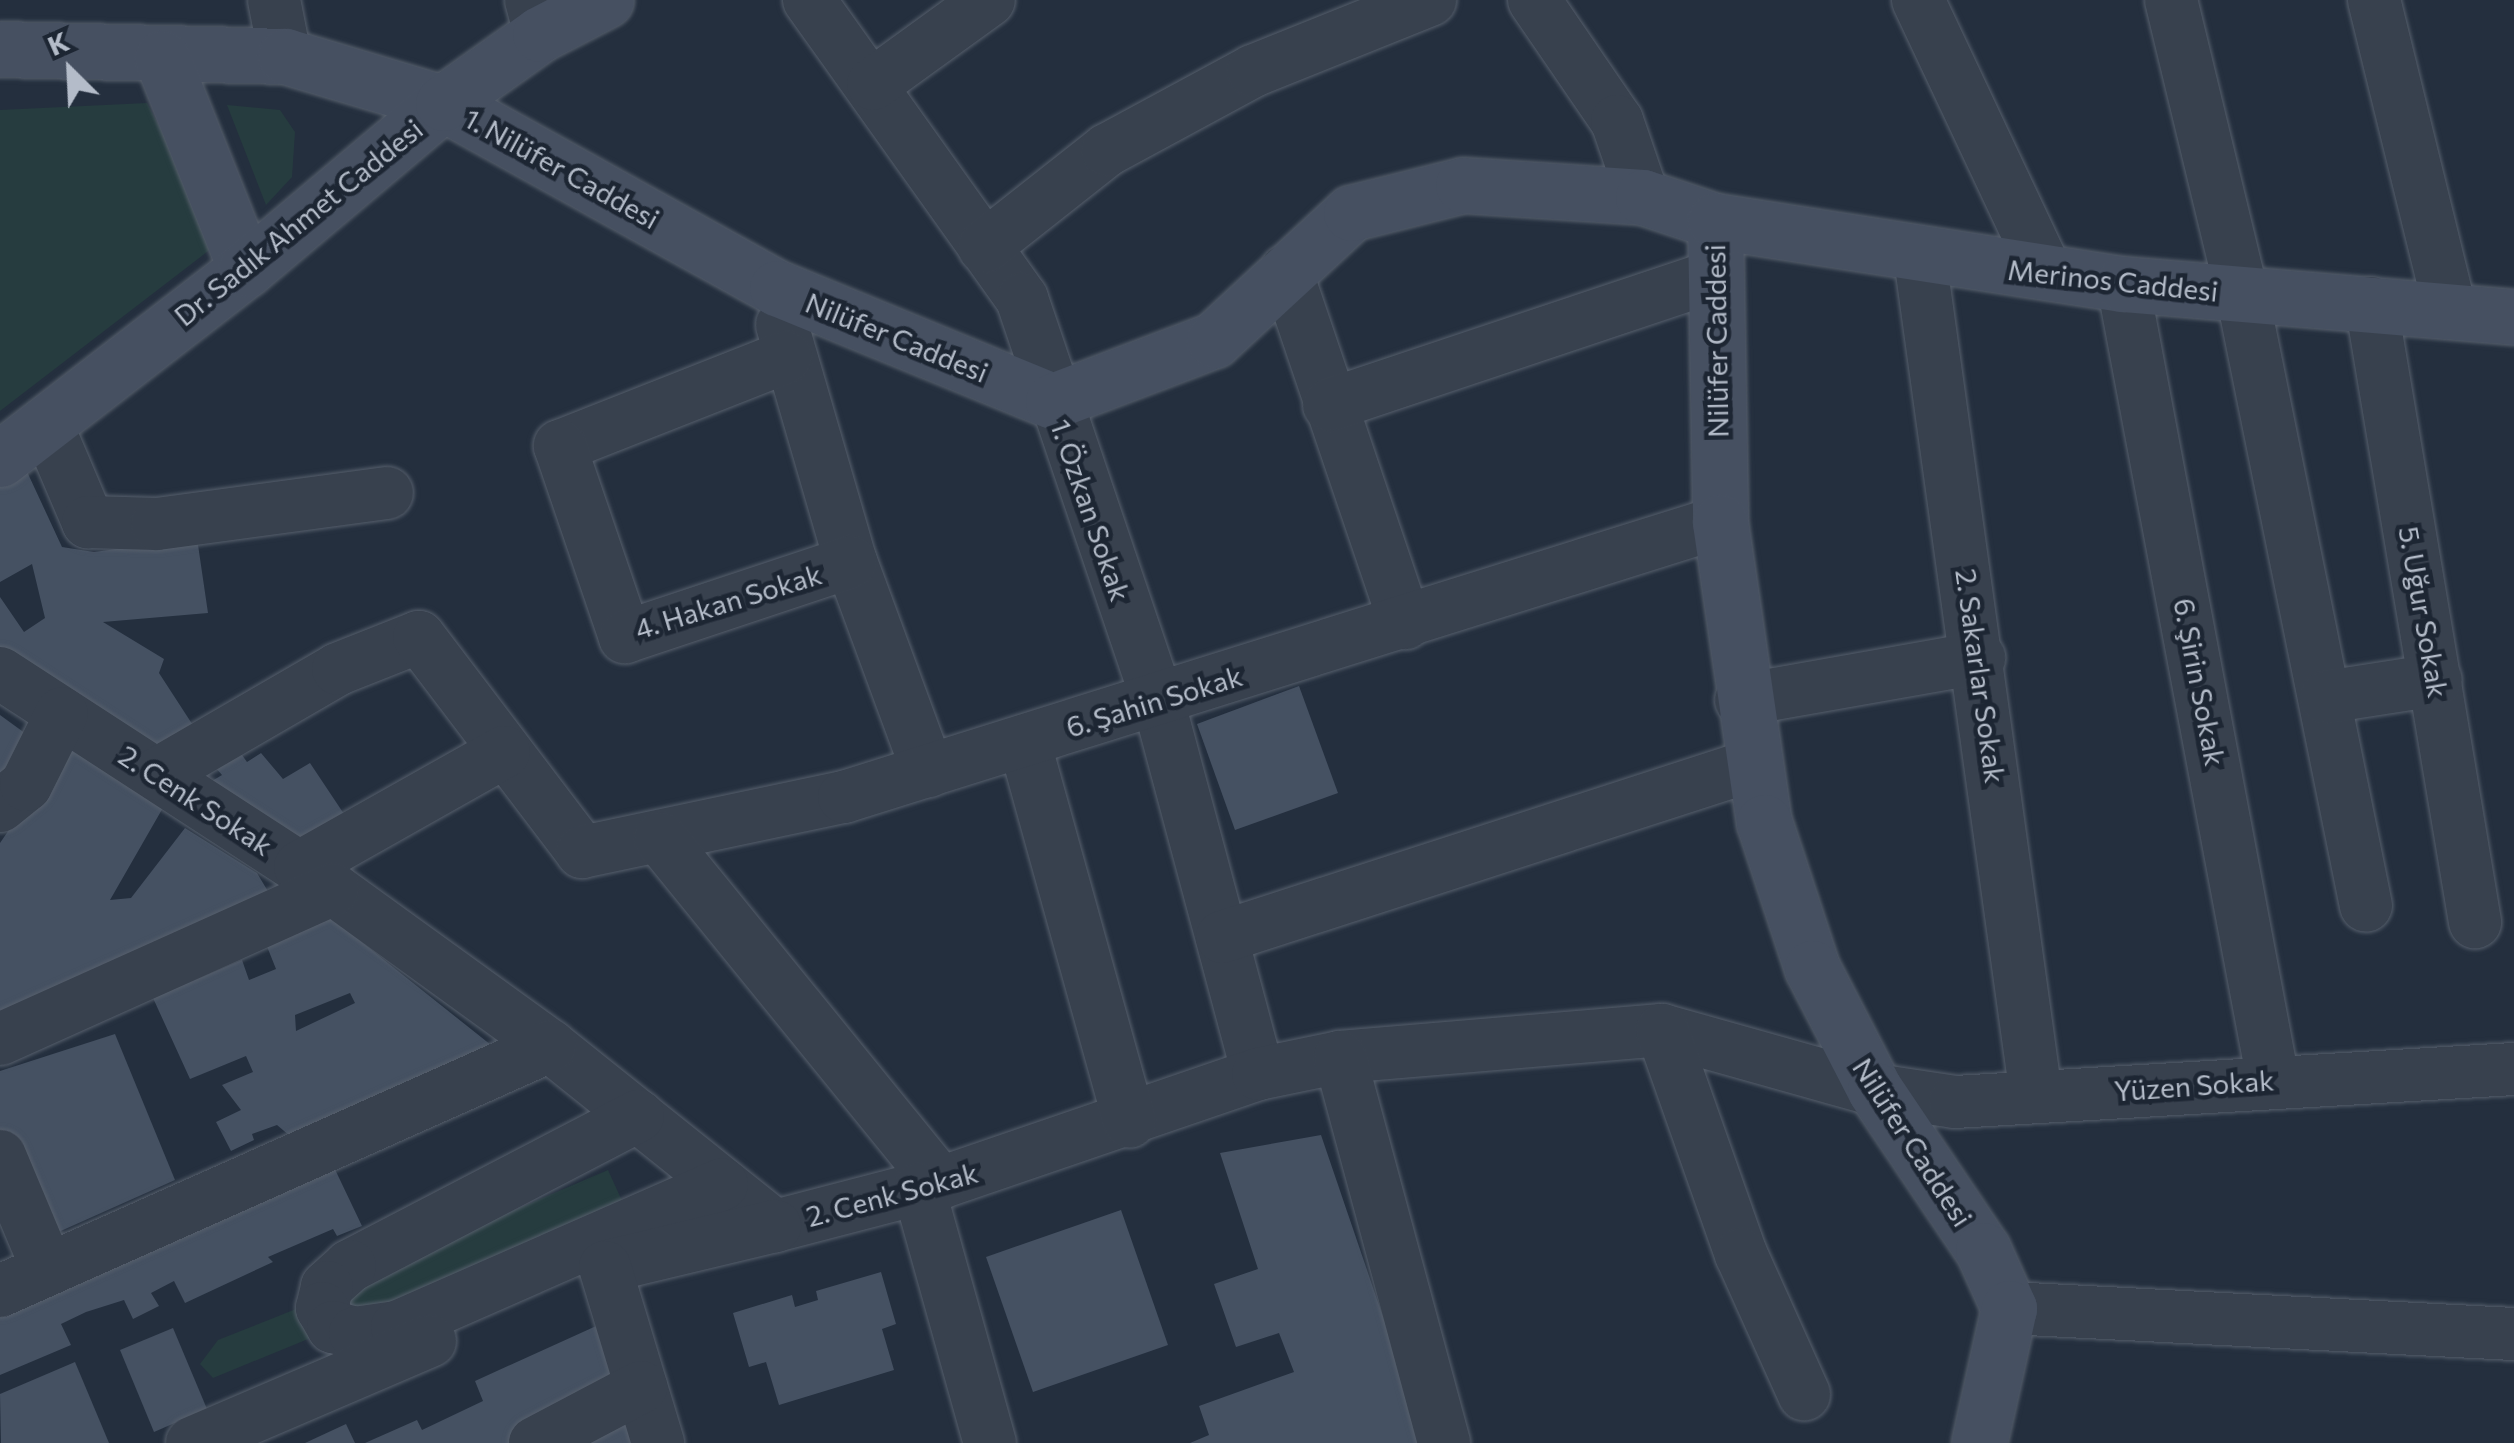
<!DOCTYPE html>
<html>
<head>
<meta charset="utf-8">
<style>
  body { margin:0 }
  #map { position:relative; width:2514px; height:1443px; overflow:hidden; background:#242f3e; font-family:Commissioner,sans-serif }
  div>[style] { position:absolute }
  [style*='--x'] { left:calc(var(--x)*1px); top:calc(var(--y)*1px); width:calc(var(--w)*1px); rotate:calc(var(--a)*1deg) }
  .green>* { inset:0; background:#263c3f }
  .building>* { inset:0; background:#455162 }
  .roads { filter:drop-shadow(0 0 2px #565f6c) drop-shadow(0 0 2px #565f6c) }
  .street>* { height:52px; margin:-26px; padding:0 26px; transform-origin:26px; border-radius:26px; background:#38414e }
  .secondary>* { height:55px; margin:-27.5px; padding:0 27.5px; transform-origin:27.5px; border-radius:27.5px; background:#465061 }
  span { translate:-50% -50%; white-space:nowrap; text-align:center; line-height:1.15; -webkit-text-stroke:9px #1d2633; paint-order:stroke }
  .street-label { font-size:28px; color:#b4bcc9 }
  .north { position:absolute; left:20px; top:20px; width:100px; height:100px; -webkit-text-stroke:8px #1d2633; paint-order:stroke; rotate:336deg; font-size:28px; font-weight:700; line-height:40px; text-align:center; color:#b4bcc9 }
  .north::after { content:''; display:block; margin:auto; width:35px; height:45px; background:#b4bcc9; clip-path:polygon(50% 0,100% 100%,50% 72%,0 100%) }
</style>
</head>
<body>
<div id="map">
  <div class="green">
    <i style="clip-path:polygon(147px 103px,220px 242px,0 411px,0 110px)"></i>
    <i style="clip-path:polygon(227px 105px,280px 110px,295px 132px,292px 177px,266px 205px)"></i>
    <i style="clip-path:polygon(608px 1170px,623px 1203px,380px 1316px,342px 1317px,348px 1281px)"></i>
    <i style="clip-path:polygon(296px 1309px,311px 1320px,313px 1337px,213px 1378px,200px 1364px,218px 1340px)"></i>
  </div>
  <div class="building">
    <i style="clip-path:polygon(23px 463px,62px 547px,94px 552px,197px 538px,208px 613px,103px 622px,164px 659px,159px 673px,198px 733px,154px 770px,0 668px,0 597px,24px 632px,45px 618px,32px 564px,0 582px,0 479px)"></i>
    <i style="clip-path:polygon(1299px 686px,1338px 793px,1235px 830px,1197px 724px)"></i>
    <i style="clip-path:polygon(0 715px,33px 739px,0 785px)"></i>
    <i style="clip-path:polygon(230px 738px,247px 762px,261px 753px,283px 779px,310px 763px,352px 826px,295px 859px,192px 793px,222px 775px,203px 753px)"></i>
    <i style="clip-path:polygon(66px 746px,164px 806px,110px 900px,131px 898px,185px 828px,257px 873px,278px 908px,0 1028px,0 843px)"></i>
    <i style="clip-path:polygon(evenodd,329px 916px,491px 1045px,290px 1136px,277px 1125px,252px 1134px,254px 1140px,231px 1151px,216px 1122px,241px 1110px,222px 1085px,253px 1072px,246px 1056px,190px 1079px,153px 998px,242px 960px,249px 980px,276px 969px,266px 944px,329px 916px,350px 993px,355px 1003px,296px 1031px,295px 1015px,350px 993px)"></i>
    <i style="clip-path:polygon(115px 1034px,175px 1180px,45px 1238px,0 1132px,0 1071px)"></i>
    <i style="clip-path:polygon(1321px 1135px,1426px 1443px,1190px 1443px,1209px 1435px,1199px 1406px,1294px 1372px,1279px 1333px,1236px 1347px,1214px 1284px,1258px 1269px,1220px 1153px)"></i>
    <i style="clip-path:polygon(331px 1161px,362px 1226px,337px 1236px,333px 1229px,268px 1257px,273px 1262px,185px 1303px,174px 1281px,151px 1293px,159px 1306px,133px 1319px,124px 1300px,86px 1312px,61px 1324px,71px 1345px,0 1375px,0 1297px)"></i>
    <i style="clip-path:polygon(1121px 1210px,1168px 1345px,1033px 1392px,986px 1257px)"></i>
    <i style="clip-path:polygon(881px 1272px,896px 1324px,882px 1329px,894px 1370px,779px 1405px,766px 1362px,749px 1367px,733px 1313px,792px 1295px,795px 1307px,818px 1300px,816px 1291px)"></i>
    <i style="clip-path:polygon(605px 1322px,631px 1384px,516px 1443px,365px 1443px,417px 1420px,422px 1430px,483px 1401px,475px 1381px)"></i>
    <i style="clip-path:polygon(173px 1328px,207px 1409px,154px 1432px,120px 1350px)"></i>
    <i style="clip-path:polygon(75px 1362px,109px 1443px,1px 1443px,0 1394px)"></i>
    <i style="clip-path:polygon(636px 1407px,642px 1443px,564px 1443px)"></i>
    <i style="clip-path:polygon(346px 1424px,355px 1443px,305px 1443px)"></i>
  </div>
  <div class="roads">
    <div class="street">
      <i style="--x:274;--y:0;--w:57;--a:78.9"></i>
      <i style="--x:531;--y:0;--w:35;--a:75"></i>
      <i style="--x:809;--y:0;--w:367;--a:54.5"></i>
      <i style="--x:1022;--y:299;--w:423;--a:71.3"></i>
      <i style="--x:1158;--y:700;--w:387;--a:75"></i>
      <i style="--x:1534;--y:0;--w:147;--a:55.6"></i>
      <i style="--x:1617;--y:121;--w:80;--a:71.1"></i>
      <i style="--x:1918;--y:0;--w:301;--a:64.8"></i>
      <i style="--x:2171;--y:0;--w:301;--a:76.4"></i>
      <i style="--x:2242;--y:293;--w:625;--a:78.56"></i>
      <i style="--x:2374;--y:0;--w:318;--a:76.2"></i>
      <i style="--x:873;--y:84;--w:143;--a:-35.9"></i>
      <i style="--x:984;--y:247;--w:157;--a:-38.3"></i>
      <i style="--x:1107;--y:150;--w:166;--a:-28.4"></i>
      <i style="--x:1253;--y:71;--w:191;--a:-21.9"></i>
      <i style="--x:1920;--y:258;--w:845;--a:82.11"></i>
      <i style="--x:1286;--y:271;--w:372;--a:71.3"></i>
      <i style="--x:2123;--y:284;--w:810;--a:79.33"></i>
      <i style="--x:2371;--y:303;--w:628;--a:80.46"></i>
      <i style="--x:782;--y:325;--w:247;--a:73.8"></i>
      <i style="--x:851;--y:562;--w:223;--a:69.8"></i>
      <i style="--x:786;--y:357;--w:243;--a:158.5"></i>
      <i style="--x:560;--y:446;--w:202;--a:71.2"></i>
      <i style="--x:625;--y:637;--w:238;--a:-18.4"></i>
      <i style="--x:1329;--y:405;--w:403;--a:-18.5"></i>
      <i style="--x:46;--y:423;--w:108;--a:67"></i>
      <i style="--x:88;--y:522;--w:69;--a:1.7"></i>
      <i style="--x:157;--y:524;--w:232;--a:-7.7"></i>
      <i style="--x:0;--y:673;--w:397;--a:33"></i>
      <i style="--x:333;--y:889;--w:268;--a:35.9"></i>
      <i style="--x:550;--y:1046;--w:288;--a:38.7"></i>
      <i style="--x:775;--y:1226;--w:171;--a:-14.6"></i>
      <i style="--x:940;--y:1183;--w:336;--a:-18.9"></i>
      <i style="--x:1258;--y:1074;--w:84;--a:-11.7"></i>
      <i style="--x:1340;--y:1057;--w:323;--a:-4.8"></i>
      <i style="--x:1662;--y:1030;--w:221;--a:15.7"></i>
      <i style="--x:1875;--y:1090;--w:81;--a:8.5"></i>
      <i style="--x:1955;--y:1102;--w:560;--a:-3.38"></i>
      <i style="--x:2326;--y:697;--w:111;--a:-8.8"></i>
      <i style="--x:1741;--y:700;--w:242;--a:-10"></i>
      <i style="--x:1024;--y:741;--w:395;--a:74.5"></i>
      <i style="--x:157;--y:774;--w:209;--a:-30.1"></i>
      <i style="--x:338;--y:669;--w:87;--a:-21.6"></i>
      <i style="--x:419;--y:637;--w:270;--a:52.8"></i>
      <i style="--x:582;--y:852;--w:268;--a:-11.9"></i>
      <i style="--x:844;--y:797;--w:918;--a:-17.43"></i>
      <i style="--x:0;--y:806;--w:33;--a:-39"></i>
      <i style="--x:26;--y:785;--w:80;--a:-63.4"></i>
      <i style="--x:660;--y:838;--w:444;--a:50.9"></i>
      <i style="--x:300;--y:867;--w:234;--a:-29.4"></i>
      <i style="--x:1222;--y:937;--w:558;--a:-17.95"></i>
      <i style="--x:1662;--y:1030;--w:238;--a:70.6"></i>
      <i style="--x:1741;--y:1254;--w:154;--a:65.8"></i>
      <i style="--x:0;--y:1039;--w:365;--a:-24.2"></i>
      <i style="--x:1340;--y:1057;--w:400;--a:74.9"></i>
      <i style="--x:638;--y:1116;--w:325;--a:152.5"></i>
      <i style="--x:350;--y:1266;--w:31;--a:138"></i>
      <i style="--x:327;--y:1287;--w:22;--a:103"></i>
      <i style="--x:322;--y:1308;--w:22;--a:60"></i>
      <i style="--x:333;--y:1327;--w:23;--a:15"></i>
      <i style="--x:355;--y:1333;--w:42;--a:-8.1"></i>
      <i style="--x:397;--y:1327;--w:355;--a:-23.7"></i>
      <i style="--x:0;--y:1156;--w:121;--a:67.2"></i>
      <i style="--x:919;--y:1189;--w:264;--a:74.4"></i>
      <i style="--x:608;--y:1266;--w:172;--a:-13.5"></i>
      <i style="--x:605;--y:1267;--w:184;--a:73.2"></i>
      <i style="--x:0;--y:1291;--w:602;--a:-24.01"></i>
      <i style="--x:2009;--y:1308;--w:506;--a:2.95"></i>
      <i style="--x:192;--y:1443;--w:259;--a:-23.2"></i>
      <i style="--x:535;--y:1443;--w:120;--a:-27.8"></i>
    </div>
    <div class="secondary">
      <i style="--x:0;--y:49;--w:285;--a:1.4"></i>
      <i style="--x:285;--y:56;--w:165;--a:16.6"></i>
      <i style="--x:443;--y:103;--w:382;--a:29"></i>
      <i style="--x:777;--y:288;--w:298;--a:22.3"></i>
      <i style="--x:1053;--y:401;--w:172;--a:-20.8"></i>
      <i style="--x:1214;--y:340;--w:187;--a:-42.8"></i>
      <i style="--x:1351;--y:213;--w:115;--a:-14"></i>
      <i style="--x:1463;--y:185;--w:180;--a:3.8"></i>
      <i style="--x:1643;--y:197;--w:76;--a:18.4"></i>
      <i style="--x:1715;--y:221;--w:301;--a:89"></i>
      <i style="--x:1720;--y:522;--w:303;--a:81.7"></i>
      <i style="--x:1764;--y:822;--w:154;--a:71.8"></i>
      <i style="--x:1812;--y:968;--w:137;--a:62.7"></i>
      <i style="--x:1875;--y:1090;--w:193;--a:56"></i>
      <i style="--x:1983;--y:1250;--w:64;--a:65.9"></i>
      <i style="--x:2009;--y:1308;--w:138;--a:102.5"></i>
      <i style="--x:162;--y:58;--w:227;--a:68.3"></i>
      <i style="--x:1715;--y:221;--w:413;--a:8.8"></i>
      <i style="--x:2123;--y:284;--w:392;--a:4.8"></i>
      <i style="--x:0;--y:459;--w:311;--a:-37.7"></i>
      <i style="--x:246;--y:269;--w:258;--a:-40.1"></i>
      <i style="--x:443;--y:103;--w:119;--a:-35.4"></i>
      <i style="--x:540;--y:34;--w:74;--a:-27.3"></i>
    </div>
  </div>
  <div class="street-label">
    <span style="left:562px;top:168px;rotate:29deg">1. Nilüfer Caddesi</span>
    <span style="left:298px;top:222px;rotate:-39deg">Dr. Sadık Ahmet Caddesi</span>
    <span style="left:2113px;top:280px;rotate:6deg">Merinos Caddesi</span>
    <span style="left:897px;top:337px;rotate:22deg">Nilüfer Caddesi</span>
    <span style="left:1716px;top:341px;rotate:-91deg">Nilüfer Caddesi</span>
    <span style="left:1091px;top:510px;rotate:71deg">1. Özkan Sokak</span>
    <span style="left:728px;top:601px;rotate:-17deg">4. Hakan Sokak</span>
    <span style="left:2424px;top:612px;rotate:80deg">5. Uğur Sokak</span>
    <span style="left:1981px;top:676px;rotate:82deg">2. Sakarlar Sokak</span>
    <span style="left:2200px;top:682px;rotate:79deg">6. Şirin Sokak</span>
    <span style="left:1154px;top:701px;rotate:-17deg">6. Şahin Sokak</span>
    <span style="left:196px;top:800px;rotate:33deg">2. Cenk Sokak</span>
    <span style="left:2194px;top:1085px;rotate:-4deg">Yüzen Sokak</span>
    <span style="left:1913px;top:1142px;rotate:57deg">Nilüfer Caddesi</span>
    <span style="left:892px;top:1194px;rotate:-15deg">2. Cenk Sokak</span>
  </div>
  <div class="north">K</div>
</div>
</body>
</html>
